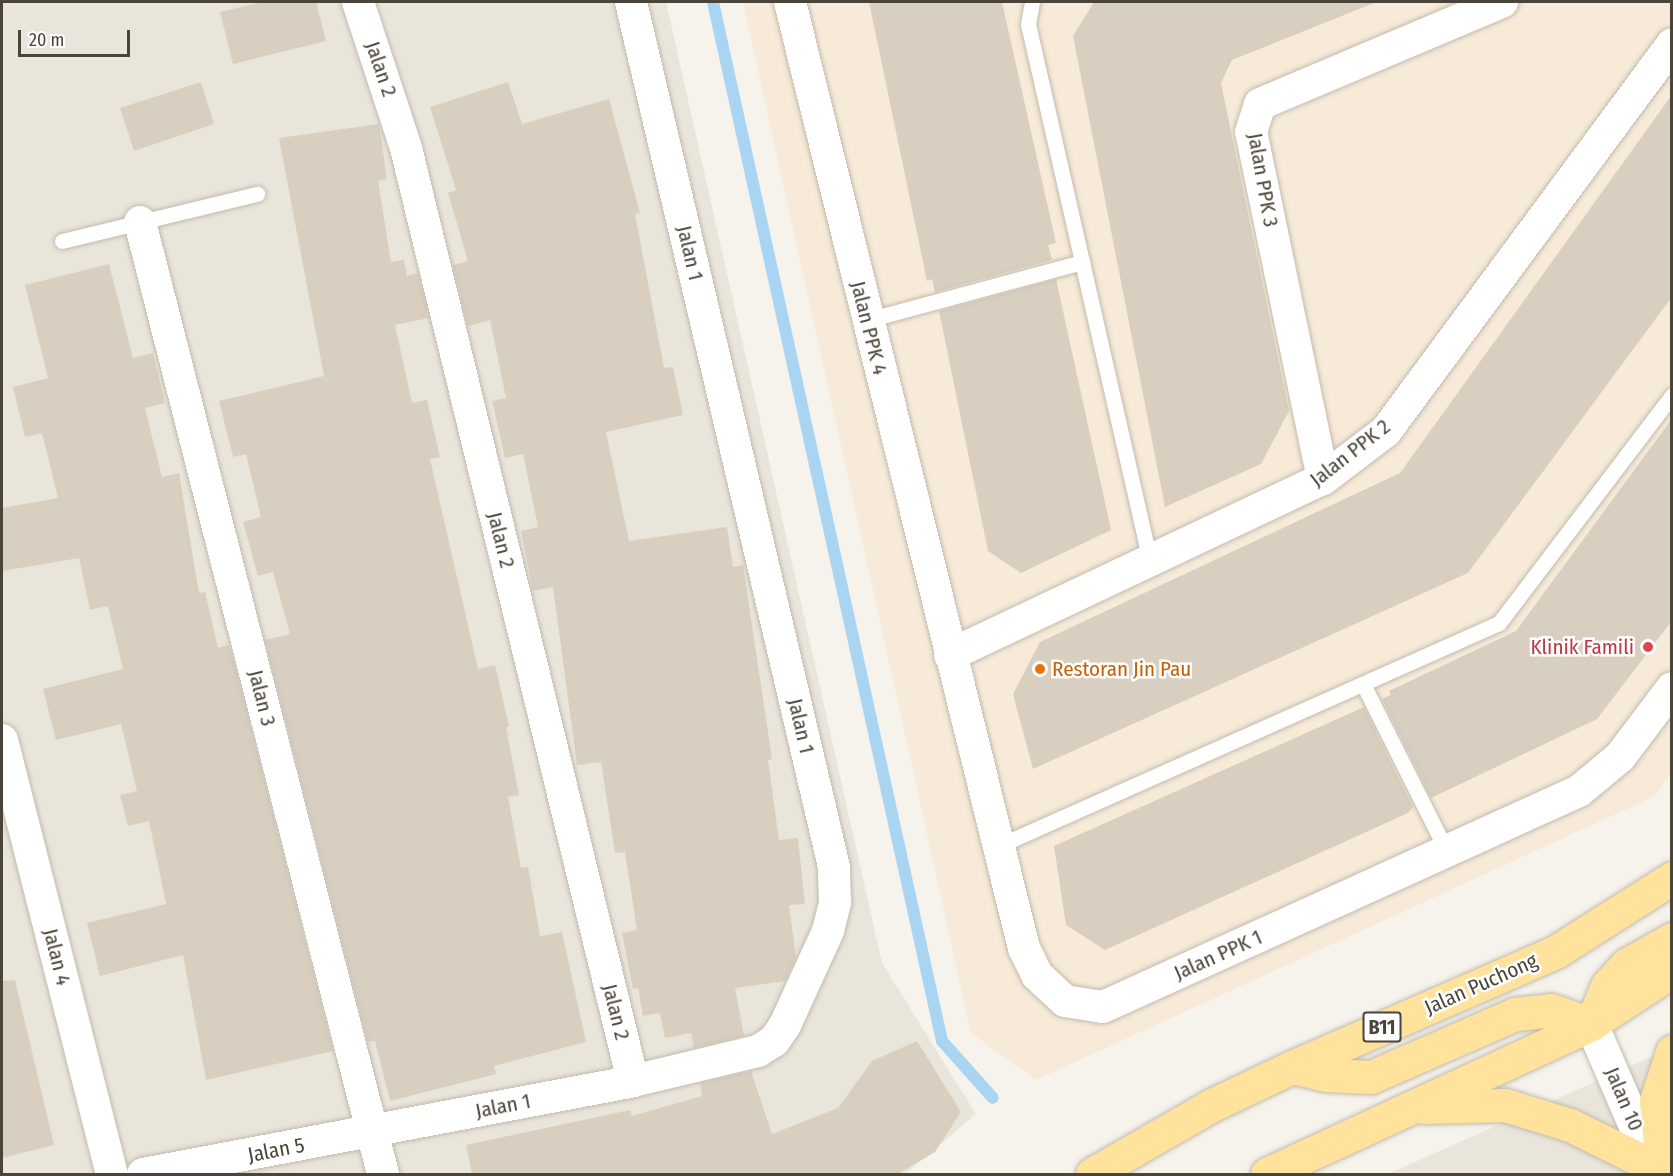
<!DOCTYPE html>
<html>
<head>
<meta charset="utf-8">
<style>
  body { margin:0 }
  #map { position:relative; width:1673px; height:1176px; overflow:hidden; background:#f6f3ec; font-family:"Fira Sans Condensed",sans-serif }
  div>[style] { position:absolute }
  [style*='--x'] { left:calc(var(--x)*1px); top:calc(var(--y)*1px); width:calc(var(--w)*1px); rotate:calc(var(--a)*1deg) }
  .residential>* { inset:0; background:#eae5da }
  .commercial>* { inset:0; background:#f7ead8 }
  .stream>* { height:12px; margin:-6px; padding:0 6px; transform-origin:6px; border-radius:6px; background:#a9d4f2 }
  .building>* { inset:0; background:#d8cfc1 }
  .roads { filter:drop-shadow(0 0 2px #c2bbae) drop-shadow(0 0 2px #c2bbae) }
  .service>* { height:15px; margin:-7.5px; padding:0 7.5px; transform-origin:7.5px; border-radius:7.5px; background:#fff }
  .minor>* { height:32px; margin:-16px; padding:0 16px; transform-origin:16px; border-radius:16px; background:#fff }
  .tertiary>* { height:33px; margin:-16.5px; padding:0 16.5px; transform-origin:16.5px; border-radius:16.5px; background:#fff }
  .primary>* { height:33px; margin:-16.5px; padding:0 16.5px; transform-origin:16.5px; border-radius:16.5px; background:#ffe39c }
  .dots>* { width:16px; height:16px; translate:-50% -50%; box-sizing:border-box; border:3px solid #fff; border-radius:50% }
  span { translate:-50% -50%; white-space:nowrap; text-align:center; line-height:1.15; -webkit-text-stroke:5px #fff; paint-order:stroke }
  .shield-label span { padding:2px 4px; background:#fff; border:2px solid; border-radius:4px; -webkit-text-stroke-width:0 }
  .shield-label { font-size:20px; color:#4b4439; font-weight:700 }
  .street-label { font-size:21px; color:#4b4439 }
  .health-label { font-size:21px; color:#be3a42 }
  .right { translate:-100% -50%; text-align:right }
  .food-label { font-size:21px; color:#c56008 }
  .left { translate:0 -50%; text-align:left }
  .frame { position:absolute; inset:0; border:3px solid #4b4439; pointer-events:none }
  .scale { position:absolute; left:18px; top:30px; width:112px; height:27px; box-sizing:border-box; border:3px solid #4b4439; border-top:0; padding-left:8px; font-size:18px; line-height:21px; white-space:nowrap; color:#4b4439; -webkit-text-stroke:4px #fff; paint-order:stroke }
</style>
</head>
<body>
<div id="map">
  <div class="residential">
    <i style="clip-path:polygon(2px 2px,666px 2px,882px 963px,976px 1114px,905px 1174px,2px 1174px)"></i>
    <i style="clip-path:polygon(1671px 1048px,1671px 1174px,1388px 1174px)"></i>
  </div>
  <div class="commercial">
    <i style="clip-path:polygon(743px 2px,1671px 2px,1672px 772px,1655px 796px,1036px 1080px,971px 1033px)"></i>
  </div>
  <div class="stream">
    <i style="--x:713;--y:2;--w:1064;--a:77.57"></i>
    <i style="--x:942;--y:1041;--w:76;--a:48.2"></i>
  </div>
  <div class="building">
    <i style="clip-path:polygon(262px 2px,316px 2px,326px 41px,233px 64px,220px 12px)"></i>
    <i style="clip-path:polygon(869px 2px,1002px 2px,1056px 243px,1048px 245px,1052px 260px,935px 292px,932px 279px,927px 281px)"></i>
    <i style="clip-path:polygon(1094px 2px,1374px 3px,1232px 60px,1221px 83px,1289px 411px,1261px 464px,1165px 507px,1073px 36px)"></i>
    <i style="clip-path:polygon(201px 82px,214px 124px,134px 151px,120px 108px)"></i>
    <i style="clip-path:polygon(508px 82px,522px 124px,609px 99px,640px 213px,635px 214px,664px 368px,673px 367px,683px 415px,606px 432px,629px 541px,727px 527px,733px 567px,743px 565px,772px 759px,768px 760px,779px 840px,798px 838px,805px 904px,789px 905px,796px 958px,785px 981px,735px 988px,744px 1036px,694px 1048px,691px 1033px,665px 1038px,660px 1013px,643px 1016px,638px 988px,633px 989px,622px 933px,637px 930px,625px 852px,615px 853px,601px 762px,577px 765px,553px 587px,533px 591px,521px 531px,538px 527px,523px 454px,505px 458px,492px 401px,506px 398px,490px 320px,468px 326px,453px 265px,468px 261px,448px 193px,456px 190px,430px 107px)"></i>
    <i style="clip-path:polygon(1671px 96px,1671px 298px,1468px 573px,1033px 769px,1013px 694px,1040px 642px,1400px 473px)"></i>
    <i style="clip-path:polygon(379px 124px,387px 179px,378px 181px,391px 262px,404px 260px,407px 276px,418px 273px,429px 318px,395px 325px,412px 403px,427px 400px,440px 457px,430px 459px,478px 669px,495px 665px,509px 726px,506px 727px,519px 795px,508px 797px,521px 868px,528px 867px,540px 936px,562px 932px,586px 1042px,494px 1066px,496px 1074px,390px 1101px,375px 1041px,368px 1042px,265px 640px,290px 634px,273px 572px,258px 576px,243px 522px,261px 517px,246px 454px,233px 457px,219px 401px,324px 376px,279px 138px)"></i>
    <i style="clip-path:polygon(109px 264px,133px 358px,153px 353px,165px 403px,145px 408px,162px 477px,179px 473px,199px 593px,205px 592px,218px 648px,228px 645px,231px 650px,333px 1051px,206px 1080px,183px 955px,100px 976px,87px 923px,166px 904px,149px 821px,128px 826px,120px 795px,137px 791px,121px 724px,56px 740px,43px 689px,123px 669px,108px 606px,90px 610px,79px 558px,2px 571px,2px 508px,58px 498px,42px 433px,25px 437px,13px 387px,48px 378px,25px 285px)"></i>
    <i style="clip-path:polygon(1056px 279px,1111px 530px,1021px 573px,988px 551px,939px 311px)"></i>
    <i style="clip-path:polygon(1671px 420px,1671px 622px,1597px 719px,1431px 798px,1382px 699px,1391px 695px,1389px 691px,1516px 631px)"></i>
    <i style="clip-path:polygon(1364px 707px,1413px 807px,1408px 813px,1105px 950px,1066px 925px,1054px 846px)"></i>
    <i style="clip-path:polygon(15px 980px,54px 1145px,2px 1158px,2px 981px)"></i>
    <i style="clip-path:polygon(917px 1041px,961px 1112px,935px 1152px,898px 1174px,472px 1174px,466px 1145px,630px 1110px,632px 1116px,702px 1096px,700px 1083px,751px 1071px,772px 1134px,838px 1108px,872px 1061px)"></i>
  </div>
  <div class="roads">
    <div class="service">
      <i style="--x:1032;--y:2;--w:22;--a:100"></i>
      <i style="--x:1028;--y:24;--w:551;--a:77.2"></i>
      <i style="--x:62;--y:241;--w:201;--a:-13.6"></i>
      <i style="--x:867;--y:320;--w:223;--a:-15.1"></i>
      <i style="--x:1363;--y:684;--w:188;--a:63.4"></i>
      <i style="--x:998;--y:846;--w:548;--a:-23.99"></i>
      <i style="--x:1499;--y:623;--w:286;--a:-52.8"></i>
    </div>
    <div class="minor">
      <i style="--x:358;--y:2;--w:154;--a:71.8"></i>
      <i style="--x:406;--y:148;--w:960;--a:76.33"></i>
      <i style="--x:790;--y:2;--w:975;--a:76.11"></i>
      <i style="--x:1024;--y:948;--w:30;--a:64"></i>
      <i style="--x:1037;--y:975;--w:38;--a:43"></i>
      <i style="--x:1065;--y:1001;--w:38;--a:9"></i>
      <i style="--x:1103;--y:1007;--w:523;--a:-24.41"></i>
      <i style="--x:1579;--y:791;--w:53;--a:-39.7"></i>
      <i style="--x:1620;--y:757;--w:86;--a:-53"></i>
      <i style="--x:140;--y:222;--w:983;--a:75.68"></i>
      <i style="--x:1323;--y:479;--w:354;--a:-101.7"></i>
      <i style="--x:1251;--y:132;--w:29;--a:-72"></i>
      <i style="--x:1260;--y:104;--w:263;--a:-22.9"></i>
      <i style="--x:950;--y:655;--w:412;--a:-25.3"></i>
      <i style="--x:1323;--y:479;--w:79;--a:-37.3"></i>
      <i style="--x:1386;--y:431;--w:481;--a:-53.5"></i>
      <i style="--x:2;--y:740;--w:448;--a:75.8"></i>
      <i style="--x:143;--y:1174;--w:499;--a:-10.7"></i>
      <i style="--x:633;--y:1081;--w:129;--a:-13.5"></i>
      <i style="--x:758;--y:1051;--w:19;--a:-32"></i>
      <i style="--x:774;--y:1041;--w:19;--a:-55"></i>
      <i style="--x:785;--y:1025;--w:103;--a:-65.4"></i>
      <i style="--x:828;--y:931;--w:30;--a:-76"></i>
      <i style="--x:835;--y:902;--w:35;--a:-92"></i>
      <i style="--x:834;--y:867;--w:889;--a:-103.21"></i>
    </div>
    <div class="tertiary">
      <i style="--x:1591;--y:1024;--w:163;--a:66.6"></i>
    </div>
    <div class="primary">
      <i style="--x:1591;--y:1024;--w:41;--a:-67.2"></i>
      <i style="--x:1607;--y:986;--w:28;--a:-48"></i>
      <i style="--x:1626;--y:965;--w:53;--a:-29.5"></i>
      <i style="--x:1292;--y:1067;--w:35;--a:13"></i>
      <i style="--x:1326;--y:1075;--w:45;--a:2.5"></i>
      <i style="--x:1371;--y:1077;--w:157;--a:-23.6"></i>
      <i style="--x:1515;--y:1014;--w:36;--a:-6"></i>
      <i style="--x:1551;--y:1010;--w:42;--a:19.3"></i>
      <i style="--x:1424;--y:1107;--w:81;--a:-1.4"></i>
      <i style="--x:1505;--y:1105;--w:68;--a:17.1"></i>
      <i style="--x:1570;--y:1125;--w:93;--a:26.3"></i>
      <i style="--x:1092;--y:1174;--w:138;--a:-29.9"></i>
      <i style="--x:1212;--y:1105;--w:89;--a:-25.4"></i>
      <i style="--x:1292;--y:1067;--w:289;--a:-23.6"></i>
      <i style="--x:1557;--y:951;--w:136;--a:-32.4"></i>
      <i style="--x:1267;--y:1174;--w:357;--a:-24.8"></i>
      <i style="--x:1591;--y:1024;--w:97;--a:-33.2"></i>
      <i style="--x:1663;--y:1174;--w:73;--a:-95.5"></i>
      <i style="--x:1656;--y:1101;--w:52;--a:-71.9"></i>
    </div>
  </div>
  <div class="dots">
    <i style="left:1648px;top:647px;background:#e0444e"></i>
    <i style="left:1040px;top:669px;background:#e8710a"></i>
  </div>
  <div class="shield-label">
    <span style="left:1382px;top:1027px">B11</span>
  </div>
  <div class="street-label">
    <span style="left:381px;top:69px;rotate:71deg">Jalan 2</span>
    <span style="left:1263px;top:180px;rotate:80deg">Jalan PPK 3</span>
    <span style="left:690px;top:253px;rotate:77deg">Jalan 1</span>
    <span style="left:869px;top:328px;rotate:76deg">Jalan PPK 4</span>
    <span style="left:1350px;top:453px;rotate:-38deg">Jalan PPK 2</span>
    <span style="left:501px;top:540px;rotate:76deg">Jalan 2</span>
    <span style="left:262px;top:698px;rotate:76deg">Jalan 3</span>
    <span style="left:801px;top:726px;rotate:77deg">Jalan 1</span>
    <span style="left:1218px;top:955px;rotate:-24deg">Jalan PPK 1</span>
    <span style="left:57px;top:957px;rotate:76deg">Jalan 4</span>
    <span style="left:1481px;top:984px;rotate:-24deg">Jalan Puchong</span>
    <span style="left:616px;top:1012px;rotate:76deg">Jalan 2</span>
    <span style="left:1624px;top:1099px;rotate:67deg">Jalan 10</span>
    <span style="left:503px;top:1106px;rotate:-11deg">Jalan 1</span>
    <span style="left:276px;top:1150px;rotate:-11deg">Jalan 5</span>
  </div>
  <div class="health-label">
    <span class="right" style="left:1634px;top:647px">Klinik Famili</span>
  </div>
  <div class="food-label">
    <span class="left" style="left:1052px;top:669px">Restoran Jin Pau</span>
  </div>
  <div class="frame"></div>
  <div class="scale">20 m</div>
</div>
</body>
</html>
